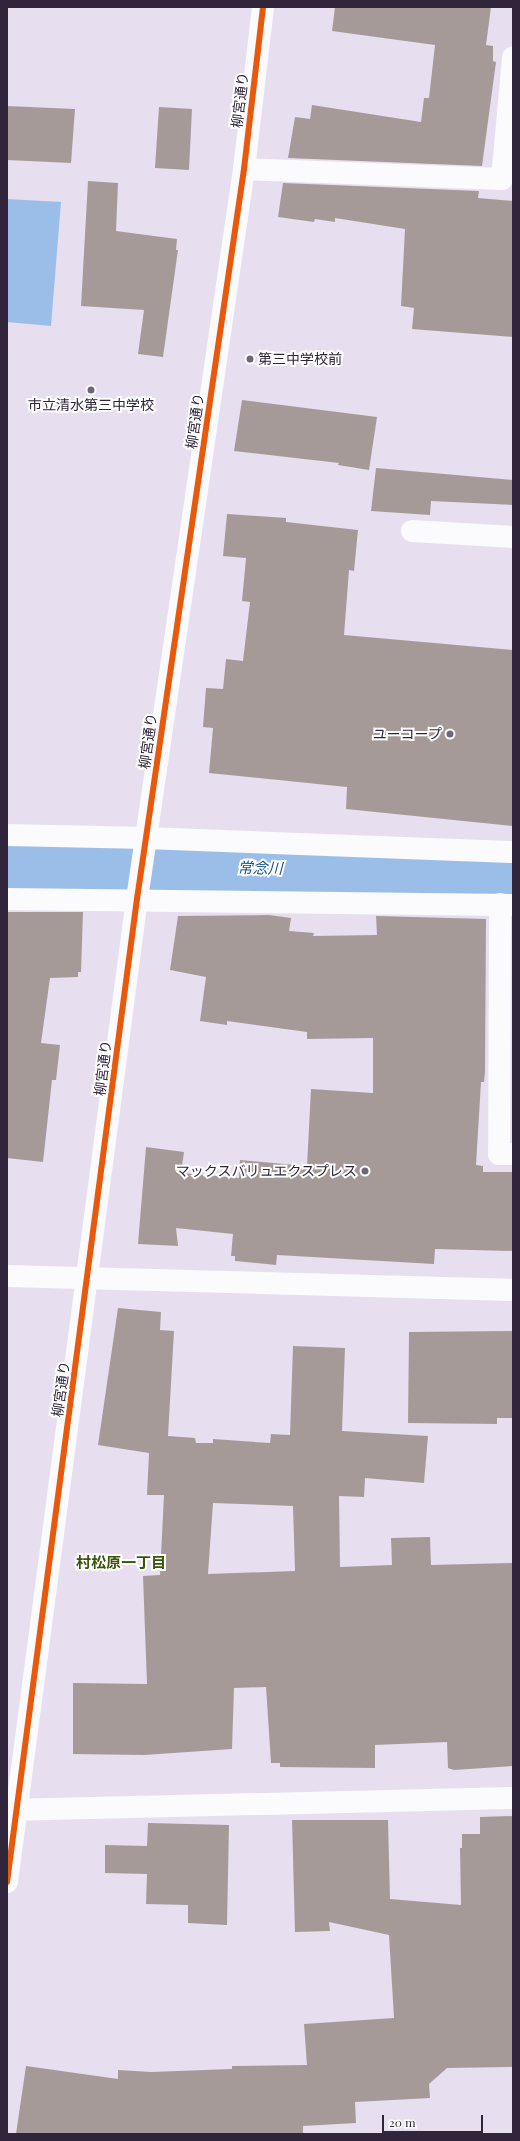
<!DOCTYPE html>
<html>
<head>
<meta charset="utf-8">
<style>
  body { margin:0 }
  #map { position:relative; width:520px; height:2141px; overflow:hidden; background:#e7def0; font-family:"Playfair Display","Noto Sans JP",serif }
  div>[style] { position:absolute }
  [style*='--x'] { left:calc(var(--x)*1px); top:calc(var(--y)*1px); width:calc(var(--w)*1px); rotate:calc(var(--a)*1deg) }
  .water>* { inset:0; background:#9bbee8 }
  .river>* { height:61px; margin:-30.5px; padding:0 30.5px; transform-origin:30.5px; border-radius:30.5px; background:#9bbee8 }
  .building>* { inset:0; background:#a69a99 }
  .minor>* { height:22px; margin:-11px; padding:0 11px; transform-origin:11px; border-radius:11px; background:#fbfafd }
  .cycleway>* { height:6px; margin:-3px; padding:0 3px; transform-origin:3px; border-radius:3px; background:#e8590c }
  .dots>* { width:11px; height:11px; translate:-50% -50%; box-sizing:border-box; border:2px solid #fff; border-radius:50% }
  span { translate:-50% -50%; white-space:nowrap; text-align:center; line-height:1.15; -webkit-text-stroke:4px #fff; paint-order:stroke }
  .street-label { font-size:14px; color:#30253a }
  .poi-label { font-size:14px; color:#30253a }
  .left { translate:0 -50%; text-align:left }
  .right { translate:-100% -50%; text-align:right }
  .water-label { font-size:15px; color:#185384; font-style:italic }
  .neighbourhood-label { font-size:15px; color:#3b540b; font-weight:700 }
  .frame { position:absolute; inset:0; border:8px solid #30253a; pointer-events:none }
  .scale { position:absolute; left:382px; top:2115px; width:101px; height:18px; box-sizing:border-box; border:2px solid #30253a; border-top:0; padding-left:5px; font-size:12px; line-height:14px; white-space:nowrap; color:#30253a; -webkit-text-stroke:3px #fff; paint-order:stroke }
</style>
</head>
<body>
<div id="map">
  <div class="water">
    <i style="clip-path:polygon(7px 199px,61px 202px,51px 326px,7px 322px)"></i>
  </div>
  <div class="river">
    <i style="--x:7;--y:864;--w:299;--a:0.8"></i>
    <i style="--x:306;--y:868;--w:102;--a:5"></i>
    <i style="--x:408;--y:877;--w:105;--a:1.6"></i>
  </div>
  <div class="building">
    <i style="clip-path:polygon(335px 7px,491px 7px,486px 45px,493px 46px,493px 61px,496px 62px,482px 166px,288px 158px,295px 117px,310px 119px,312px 105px,421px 122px,424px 98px,429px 98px,435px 45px,332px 31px)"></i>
    <i style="clip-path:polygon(7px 106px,75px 109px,71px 163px,7px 160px)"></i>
    <i style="clip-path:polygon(159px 107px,192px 109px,189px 170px,155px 168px)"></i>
    <i style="clip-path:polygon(88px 181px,118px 183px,116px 231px,177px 239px,176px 250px,178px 250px,163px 357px,138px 354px,144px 310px,81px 306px)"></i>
    <i style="clip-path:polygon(283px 183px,479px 191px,478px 198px,513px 201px,513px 337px,412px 329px,414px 308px,401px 306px,405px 229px,335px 218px,335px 222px,315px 219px,314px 222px,278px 217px)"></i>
    <i style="clip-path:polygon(242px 400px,377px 417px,369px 470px,338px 465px,339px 463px,234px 451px)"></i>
    <i style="clip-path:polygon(376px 468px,513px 480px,513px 505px,431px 501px,430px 515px,371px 511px)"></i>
    <i style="clip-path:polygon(227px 514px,286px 518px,286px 522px,358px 530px,354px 571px,349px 570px,344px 635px,513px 650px,513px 826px,346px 809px,347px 787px,209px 773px,213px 728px,203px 727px,206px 688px,223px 689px,226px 659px,243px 661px,250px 602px,242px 601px,246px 558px,223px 556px)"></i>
    <i style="clip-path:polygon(7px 912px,83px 912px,81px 972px,78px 972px,78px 977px,50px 978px,41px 1043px,60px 1045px,56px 1080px,52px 1080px,43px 1162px,7px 1158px)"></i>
    <i style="clip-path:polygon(269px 915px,291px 918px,289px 931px,314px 933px,313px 936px,377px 935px,376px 916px,486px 919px,485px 1072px,484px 1082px,481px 1082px,476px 1165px,483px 1166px,483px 1172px,513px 1172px,513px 1251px,435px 1249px,434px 1264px,277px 1255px,276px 1265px,235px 1261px,235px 1256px,231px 1256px,233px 1234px,176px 1228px,178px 1246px,138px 1244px,146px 1147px,184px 1152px,181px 1173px,239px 1178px,240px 1160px,307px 1166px,311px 1089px,373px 1093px,373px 1038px,307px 1039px,307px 1032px,227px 1021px,227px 1025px,200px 1021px,206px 977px,170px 970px,178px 916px)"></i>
    <i style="clip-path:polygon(evenodd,118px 1308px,161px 1312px,160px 1330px,174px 1331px,168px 1436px,195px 1438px,196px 1443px,213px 1443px,213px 1439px,270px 1443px,271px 1434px,290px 1435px,293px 1346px,345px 1348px,342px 1431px,428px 1436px,424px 1483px,365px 1478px,364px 1497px,339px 1496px,340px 1567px,392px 1565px,391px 1538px,430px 1537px,431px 1565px,513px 1563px,513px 1766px,454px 1770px,448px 1768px,447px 1742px,375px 1745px,375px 1768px,280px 1767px,280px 1763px,271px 1763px,266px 1687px,234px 1688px,232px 1749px,144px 1755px,73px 1754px,73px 1683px,147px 1684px,143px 1576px,160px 1575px,164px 1495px,147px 1495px,149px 1453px,98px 1445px,118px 1308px,213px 1503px,293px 1506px,295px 1571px,208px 1574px,213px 1503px)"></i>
    <i style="clip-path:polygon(513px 1331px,513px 1418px,497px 1418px,497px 1424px,408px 1423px,409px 1332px)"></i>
    <i style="clip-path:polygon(513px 1816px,513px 2067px,447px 2068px,429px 2084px,430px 2098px,355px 2102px,356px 2123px,303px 2126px,303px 2134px,16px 2134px,26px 2066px,118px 2079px,118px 2070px,151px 2072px,232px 2069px,232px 2066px,307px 2065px,304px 2024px,394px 2018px,389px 1935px,329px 1922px,330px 1931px,295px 1932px,292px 1820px,388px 1820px,390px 1899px,461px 1905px,460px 1848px,462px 1848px,462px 1834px,480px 1834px,480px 1817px)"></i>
    <i style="clip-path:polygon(148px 1823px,229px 1825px,227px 1925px,188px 1923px,188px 1905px,146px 1904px,147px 1874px,105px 1873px,105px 1845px,147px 1846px)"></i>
  </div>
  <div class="minor">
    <i style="--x:244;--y:169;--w:258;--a:2.2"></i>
    <i style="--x:502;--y:179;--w:122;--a:-84.8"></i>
    <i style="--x:412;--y:531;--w:101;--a:3.4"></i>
    <i style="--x:7;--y:835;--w:139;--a:1.2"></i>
    <i style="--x:146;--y:838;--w:367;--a:2.2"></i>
    <i style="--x:7;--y:899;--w:506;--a:0.68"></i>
    <i style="--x:500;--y:904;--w:250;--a:90.2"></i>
    <i style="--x:499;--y:1154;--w:14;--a:0"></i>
    <i style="--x:7;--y:1276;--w:506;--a:1.58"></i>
    <i style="--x:7;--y:1810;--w:506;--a:-1.36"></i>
    <i style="--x:7;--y:1882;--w:992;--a:-82.47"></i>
    <i style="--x:137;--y:899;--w:738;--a:-81.66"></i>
    <i style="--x:244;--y:169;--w:163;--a:-83.3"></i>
  </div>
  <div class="cycleway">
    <i style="--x:7;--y:1882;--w:992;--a:-82.47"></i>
    <i style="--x:137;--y:899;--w:738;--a:-81.66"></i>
    <i style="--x:244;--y:169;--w:163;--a:-83.3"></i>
  </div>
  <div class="dots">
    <i style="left:250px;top:359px;background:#70667a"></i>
    <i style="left:91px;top:390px;background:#70667a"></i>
    <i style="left:450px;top:734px;background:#70667a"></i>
    <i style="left:365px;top:1171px;background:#70667a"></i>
  </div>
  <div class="street-label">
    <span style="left:240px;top:100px;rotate:-83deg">柳宮通り</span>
    <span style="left:195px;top:421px;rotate:-82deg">柳宮通り</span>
    <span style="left:148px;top:741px;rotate:-82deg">柳宮通り</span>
    <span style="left:103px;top:1068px;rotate:-83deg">柳宮通り</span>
    <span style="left:61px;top:1389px;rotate:-82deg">柳宮通り</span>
  </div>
  <div class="poi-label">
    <span class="left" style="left:258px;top:359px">第三中学校前</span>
    <span style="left:91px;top:405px">市立清水第三中学校</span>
    <span class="right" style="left:442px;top:734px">ユーコープ</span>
    <span class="right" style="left:357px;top:1171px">マックスバリュエクスプレス</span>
  </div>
  <div class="water-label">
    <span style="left:260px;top:868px;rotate:1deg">常念川</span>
  </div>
  <div class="neighbourhood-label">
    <span style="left:121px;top:1563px">村松原一丁目</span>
  </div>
  <div class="frame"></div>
  <div class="scale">20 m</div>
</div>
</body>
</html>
